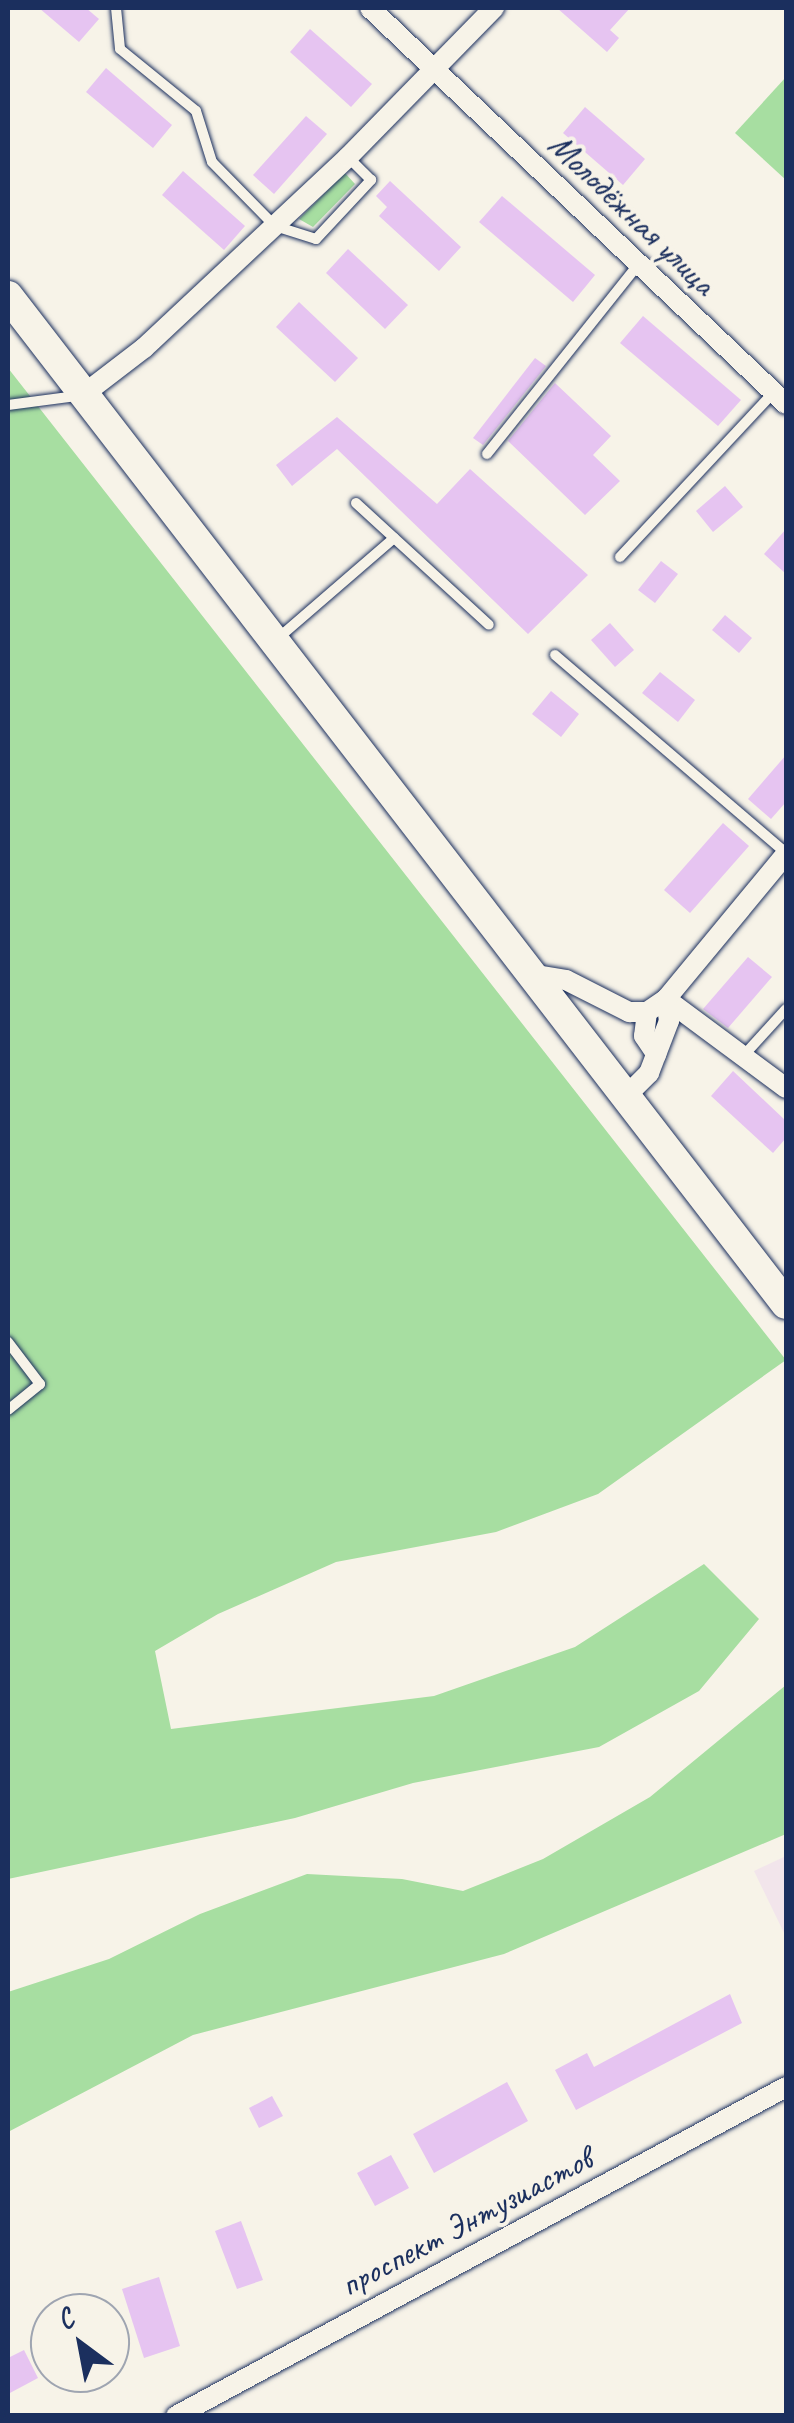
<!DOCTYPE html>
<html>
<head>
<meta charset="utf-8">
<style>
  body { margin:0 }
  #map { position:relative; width:794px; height:2423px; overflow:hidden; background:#f7f3e8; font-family:Caveat,sans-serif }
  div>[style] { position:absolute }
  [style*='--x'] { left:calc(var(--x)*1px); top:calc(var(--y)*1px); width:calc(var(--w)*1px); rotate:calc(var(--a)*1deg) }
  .built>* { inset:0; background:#f2e5eb }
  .green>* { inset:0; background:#a7dea1 }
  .building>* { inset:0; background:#e6c4f1 }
  .roads { filter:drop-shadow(0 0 2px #1b2f5e) drop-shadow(0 0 2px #1b2f5e) }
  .lane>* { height:10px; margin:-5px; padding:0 5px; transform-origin:5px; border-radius:5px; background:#f7f3e8 }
  .street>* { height:20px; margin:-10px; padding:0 10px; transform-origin:10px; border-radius:10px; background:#f7f3e8 }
  .primary>* { height:30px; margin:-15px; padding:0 15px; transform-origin:15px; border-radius:15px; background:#f7f3e8 }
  span { translate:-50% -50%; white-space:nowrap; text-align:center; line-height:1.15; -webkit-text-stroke:8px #f7f3e8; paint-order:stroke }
  .street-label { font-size:35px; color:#1b2f5e }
  .frame { position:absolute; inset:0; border:10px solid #1b2f5e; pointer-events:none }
  .north { position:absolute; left:30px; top:2293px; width:100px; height:100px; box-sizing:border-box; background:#f7f3e8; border:2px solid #9fa5b1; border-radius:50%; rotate:328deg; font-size:28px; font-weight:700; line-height:40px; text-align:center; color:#1b2f5e }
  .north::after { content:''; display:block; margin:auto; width:35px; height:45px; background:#1b2f5e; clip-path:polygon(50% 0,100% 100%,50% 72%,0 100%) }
</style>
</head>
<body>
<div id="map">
  <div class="built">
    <i style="clip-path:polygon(786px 1856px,786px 1937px,754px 1871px)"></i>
  </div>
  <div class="green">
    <i style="clip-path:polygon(786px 77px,786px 180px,735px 133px)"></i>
    <i style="clip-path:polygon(345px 173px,355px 184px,313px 227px,299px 219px)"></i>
    <i style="clip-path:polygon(8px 368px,786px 1360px,598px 1494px,496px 1532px,336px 1562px,218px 1614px,155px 1651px,171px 1729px,434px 1696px,575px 1647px,704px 1564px,759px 1619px,699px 1691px,599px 1747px,413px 1783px,295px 1818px,8px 1879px)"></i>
    <i style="clip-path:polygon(786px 1685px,786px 1834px,504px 1954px,193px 2035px,8px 2132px,8px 1992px,109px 1959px,200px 1914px,307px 1874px,402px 1879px,463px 1891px,543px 1859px,650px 1797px)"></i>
  </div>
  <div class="building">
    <i style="clip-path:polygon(39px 8px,86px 8px,99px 19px,79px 42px)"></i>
    <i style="clip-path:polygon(557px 8px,630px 8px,610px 30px,619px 38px,607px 52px)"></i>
    <i style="clip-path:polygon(310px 29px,372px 84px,351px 107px,290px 52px)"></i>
    <i style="clip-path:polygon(106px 68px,172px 125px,153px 148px,86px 92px)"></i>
    <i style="clip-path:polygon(585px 107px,645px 159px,623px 185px,563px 133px)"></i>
    <i style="clip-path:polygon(306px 116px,327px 134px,274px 194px,253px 175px)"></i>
    <i style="clip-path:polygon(183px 171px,245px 226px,224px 250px,162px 195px)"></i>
    <i style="clip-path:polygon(390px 181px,461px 247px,439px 271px,379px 216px,387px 207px,376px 196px)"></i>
    <i style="clip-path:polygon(502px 196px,595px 275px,573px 302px,479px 222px)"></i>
    <i style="clip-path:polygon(348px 249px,408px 305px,385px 329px,326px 273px)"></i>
    <i style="clip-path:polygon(299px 302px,358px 358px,335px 382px,276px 327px)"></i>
    <i style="clip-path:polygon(643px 316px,741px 400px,718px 426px,620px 343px)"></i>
    <i style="clip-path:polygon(535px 358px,546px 366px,483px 445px,473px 438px)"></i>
    <i style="clip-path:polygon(555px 383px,611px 436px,593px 455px,620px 481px,585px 515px,508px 441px)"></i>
    <i style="clip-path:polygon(337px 417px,437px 504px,470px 469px,588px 575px,528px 634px,337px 449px,292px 486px,276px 465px)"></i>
    <i style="clip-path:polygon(725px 486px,743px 507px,713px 532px,696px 511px)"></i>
    <i style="clip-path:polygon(786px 529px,786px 574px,764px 554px)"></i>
    <i style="clip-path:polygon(661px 561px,678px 574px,655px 603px,638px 590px)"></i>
    <i style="clip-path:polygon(725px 615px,752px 638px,739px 653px,712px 630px)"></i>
    <i style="clip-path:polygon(610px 623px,634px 650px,615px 667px,591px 640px)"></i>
    <i style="clip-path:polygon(660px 672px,695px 700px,678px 722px,642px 693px)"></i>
    <i style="clip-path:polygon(551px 691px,579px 714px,561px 737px,532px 714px)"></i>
    <i style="clip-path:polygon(786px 755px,786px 802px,771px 819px,748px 799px)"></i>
    <i style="clip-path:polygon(723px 823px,749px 846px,690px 913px,664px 890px)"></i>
    <i style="clip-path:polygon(748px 957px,772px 977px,728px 1028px,703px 1009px)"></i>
    <i style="clip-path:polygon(733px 1071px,786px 1121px,786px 1138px,773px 1153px,711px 1096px)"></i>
    <i style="clip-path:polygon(730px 1994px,742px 2023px,576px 2110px,555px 2070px,587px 2053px,594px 2067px)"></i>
    <i style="clip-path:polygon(507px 2082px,528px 2121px,434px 2173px,413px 2134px)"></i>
    <i style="clip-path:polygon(272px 2096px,283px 2116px,259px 2128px,249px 2108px)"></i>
    <i style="clip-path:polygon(391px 2155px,409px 2188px,375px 2206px,357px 2173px)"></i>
    <i style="clip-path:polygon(241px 2221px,263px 2280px,237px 2289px,215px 2231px)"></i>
    <i style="clip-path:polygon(159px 2277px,180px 2346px,144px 2358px,122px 2289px)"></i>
    <i style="clip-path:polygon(24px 2350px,38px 2378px,8px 2394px,8px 2358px)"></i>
  </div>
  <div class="roads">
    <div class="lane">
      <i style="--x:116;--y:8;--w:41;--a:84.4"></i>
      <i style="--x:120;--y:49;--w:98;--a:39.2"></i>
      <i style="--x:196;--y:111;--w:53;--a:72.6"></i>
      <i style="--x:212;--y:162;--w:90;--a:45.5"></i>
      <i style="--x:275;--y:226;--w:43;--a:17.6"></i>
      <i style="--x:316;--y:239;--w:81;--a:-47"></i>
      <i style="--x:371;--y:180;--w:33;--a:-135"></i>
      <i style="--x:8;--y:405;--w:69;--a:-7.5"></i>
      <i style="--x:487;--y:454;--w:242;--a:-51.4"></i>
      <i style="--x:356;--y:503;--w:180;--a:42.5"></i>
      <i style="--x:620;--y:557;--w:226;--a:-47"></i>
      <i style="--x:276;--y:640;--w:156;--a:-40.8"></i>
      <i style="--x:555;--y:655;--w:304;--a:40.6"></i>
      <i style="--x:746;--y:1053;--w:59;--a:-47.7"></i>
      <i style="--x:8;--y:1342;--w:53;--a:52.7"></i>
      <i style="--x:40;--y:1384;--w:41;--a:140.9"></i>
    </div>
    <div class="street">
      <i style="--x:370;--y:8;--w:574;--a:43.59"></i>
      <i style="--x:84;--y:394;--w:76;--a:-37.5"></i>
      <i style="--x:144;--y:348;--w:279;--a:-43.1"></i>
      <i style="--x:348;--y:157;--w:209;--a:-45.6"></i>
      <i style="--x:529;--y:974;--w:37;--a:9"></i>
      <i style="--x:566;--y:980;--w:71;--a:26.9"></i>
      <i style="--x:629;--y:1012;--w:18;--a:0"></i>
      <i style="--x:647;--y:1012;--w:23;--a:-34"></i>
      <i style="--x:666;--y:999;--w:149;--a:36.6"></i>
      <i style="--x:647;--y:1012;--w:24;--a:97"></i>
      <i style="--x:644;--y:1036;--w:22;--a:56"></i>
      <i style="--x:623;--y:1099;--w:37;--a:-45"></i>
      <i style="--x:649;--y:1073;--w:56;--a:-69"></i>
      <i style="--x:669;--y:1021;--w:22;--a:-98"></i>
      <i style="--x:666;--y:999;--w:188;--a:-50.4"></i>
      <i style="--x:176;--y:2416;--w:693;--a:-28.34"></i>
    </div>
    <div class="primary">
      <i style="--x:8;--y:296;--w:1273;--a:52.34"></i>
    </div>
  </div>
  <div class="street-label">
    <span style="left:632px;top:214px;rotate:44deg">Молодёжная улица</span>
    <span style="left:466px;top:2222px;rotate:-28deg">проспект Энтузиастов</span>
  </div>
  <div class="frame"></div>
  <div class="north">С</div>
</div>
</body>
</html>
